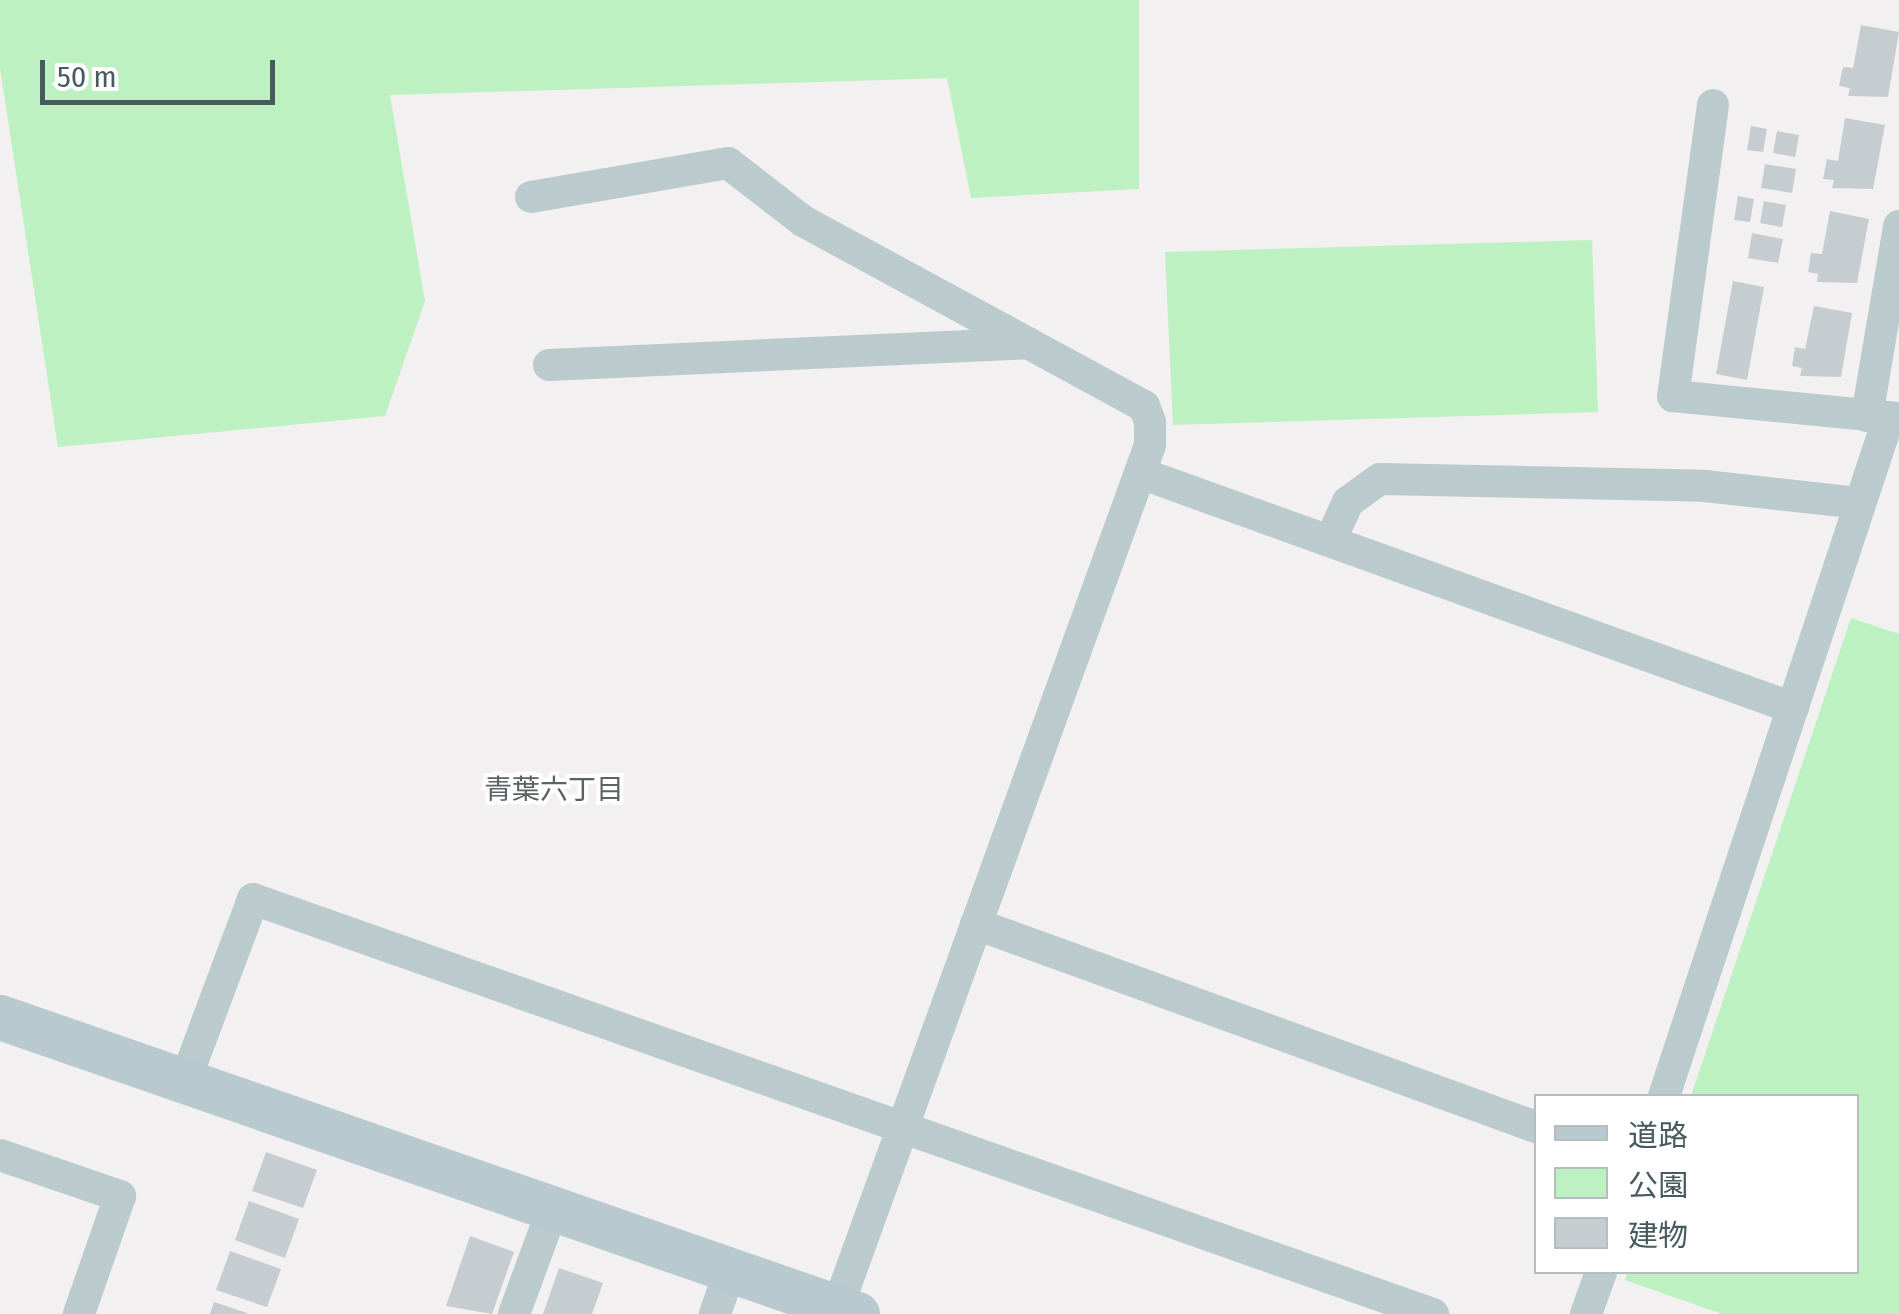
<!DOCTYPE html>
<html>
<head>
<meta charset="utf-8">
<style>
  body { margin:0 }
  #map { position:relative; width:1899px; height:1314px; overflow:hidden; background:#f2f0f0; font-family:"Fira Sans Condensed","Noto Sans JP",sans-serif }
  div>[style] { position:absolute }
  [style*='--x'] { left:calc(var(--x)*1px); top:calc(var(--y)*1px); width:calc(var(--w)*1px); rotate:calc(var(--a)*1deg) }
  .green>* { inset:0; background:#bdf1c1 }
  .building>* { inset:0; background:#c6cdd0 }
  .street>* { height:32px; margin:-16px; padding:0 16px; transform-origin:16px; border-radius:16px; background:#bbcacd }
  .secondary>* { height:45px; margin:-22.5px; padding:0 22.5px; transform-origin:22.5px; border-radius:22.5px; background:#b8cacf }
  span { translate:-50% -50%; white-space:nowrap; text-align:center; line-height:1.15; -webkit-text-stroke:8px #fff; paint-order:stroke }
  .neighbourhood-label { font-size:28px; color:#5c6365 }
  .legend { position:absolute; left:1534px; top:1094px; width:325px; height:180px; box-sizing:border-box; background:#fff; border:2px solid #b5bdbf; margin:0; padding:12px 18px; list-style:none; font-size:30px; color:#475a5e }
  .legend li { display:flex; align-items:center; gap:20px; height:50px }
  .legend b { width:50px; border:2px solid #b5bdbf }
  .scale { position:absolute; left:40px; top:60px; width:235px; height:45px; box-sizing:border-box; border:5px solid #475a5e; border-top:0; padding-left:12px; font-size:30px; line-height:35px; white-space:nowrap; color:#475a5e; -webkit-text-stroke:8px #fff; paint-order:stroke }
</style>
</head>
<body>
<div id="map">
  <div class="green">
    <i style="clip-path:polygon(0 0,1139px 0,1139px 189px,971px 198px,947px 78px,390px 95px,425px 301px,385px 416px,58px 447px,0 68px)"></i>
    <i style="clip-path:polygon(1592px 240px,1598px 412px,1173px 425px,1165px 252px)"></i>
    <i style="clip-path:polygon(1851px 618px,1899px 634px,1899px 1314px,1722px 1314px,1625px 1280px,1628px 1272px,1856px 1272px,1856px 1096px,1691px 1096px)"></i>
  </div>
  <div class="building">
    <i style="clip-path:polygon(1861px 25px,1899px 32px,1888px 97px,1848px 96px,1850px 88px,1839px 86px,1843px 67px,1853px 68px)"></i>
    <i style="clip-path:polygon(1845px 118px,1885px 125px,1873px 189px,1832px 188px,1834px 180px,1823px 179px,1827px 159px,1838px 161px)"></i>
    <i style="clip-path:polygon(1751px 126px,1767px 129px,1763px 152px,1747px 150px)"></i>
    <i style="clip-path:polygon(1777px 131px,1799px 135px,1795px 157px,1773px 153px)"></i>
    <i style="clip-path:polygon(1765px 164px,1796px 169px,1792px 193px,1761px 188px)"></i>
    <i style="clip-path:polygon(1738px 196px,1754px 199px,1750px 222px,1734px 220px)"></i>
    <i style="clip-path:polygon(1764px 201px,1786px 205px,1782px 227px,1760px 223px)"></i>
    <i style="clip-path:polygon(1830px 211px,1869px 219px,1857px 283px,1817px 282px,1818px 274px,1808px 272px,1811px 253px,1822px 254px)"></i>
    <i style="clip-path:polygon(1752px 233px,1783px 239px,1778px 263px,1748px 258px)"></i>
    <i style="clip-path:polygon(1733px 281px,1764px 287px,1747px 380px,1716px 374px)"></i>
    <i style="clip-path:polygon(1814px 306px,1852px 313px,1841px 377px,1800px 376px,1802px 368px,1792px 366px,1795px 347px,1805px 349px)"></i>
    <i style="clip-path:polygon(266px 1152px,317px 1170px,303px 1208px,252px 1191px)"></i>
    <i style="clip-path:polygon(249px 1201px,299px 1219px,285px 1258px,235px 1240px)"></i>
    <i style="clip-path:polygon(470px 1236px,514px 1252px,492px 1314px,446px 1306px)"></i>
    <i style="clip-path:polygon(230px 1251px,281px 1269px,267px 1307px,216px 1290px)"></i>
    <i style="clip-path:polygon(559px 1268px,603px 1283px,592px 1314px,543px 1314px)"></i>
    <i style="clip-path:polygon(214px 1302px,247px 1313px,247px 1314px,210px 1314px)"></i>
  </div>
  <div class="street">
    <i style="--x:1713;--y:105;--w:294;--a:97.8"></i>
    <i style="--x:1673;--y:396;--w:227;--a:5.6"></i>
    <i style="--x:531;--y:197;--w:200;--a:-9.8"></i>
    <i style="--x:728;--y:163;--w:95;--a:37.7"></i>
    <i style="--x:803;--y:221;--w:388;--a:28.5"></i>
    <i style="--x:1144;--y:406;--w:17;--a:69"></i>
    <i style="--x:1150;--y:422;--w:23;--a:90"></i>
    <i style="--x:1150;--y:445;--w:924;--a:109.92"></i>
    <i style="--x:549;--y:365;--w:480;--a:-2.6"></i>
    <i style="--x:1867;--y:416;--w:193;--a:-80.4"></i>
    <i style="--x:1140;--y:473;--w:694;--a:19.79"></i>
    <i style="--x:1330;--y:541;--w:43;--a:-65.2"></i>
    <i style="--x:1348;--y:502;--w:39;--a:-36"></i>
    <i style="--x:1380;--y:479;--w:325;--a:1.2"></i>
    <i style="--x:1705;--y:486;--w:156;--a:6.3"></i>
    <i style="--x:976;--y:924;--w:596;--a:19.93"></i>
    <i style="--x:185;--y:1081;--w:194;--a:-69.5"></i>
    <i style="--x:253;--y:899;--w:1251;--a:19.38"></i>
    <i style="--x:1664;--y:1096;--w:715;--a:-71.67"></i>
    <i style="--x:0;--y:1155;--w:127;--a:18.9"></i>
    <i style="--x:120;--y:1196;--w:125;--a:109.2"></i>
    <i style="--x:514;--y:1314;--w:113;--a:-69.8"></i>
    <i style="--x:715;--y:1314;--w:46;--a:-71.2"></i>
    <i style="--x:1586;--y:1314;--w:45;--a:-70.3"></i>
  </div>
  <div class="secondary">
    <i style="--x:0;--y:1017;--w:907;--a:19.11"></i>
  </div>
  <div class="neighbourhood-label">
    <span style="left:554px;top:790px">青葉六丁目</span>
  </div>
  <ul class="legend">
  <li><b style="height:12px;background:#b8cacf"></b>道路</li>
  <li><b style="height:28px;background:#bdf1c1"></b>公園</li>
  <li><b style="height:28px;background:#c6cdd0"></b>建物</li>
  </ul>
  <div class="scale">50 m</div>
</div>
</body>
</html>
